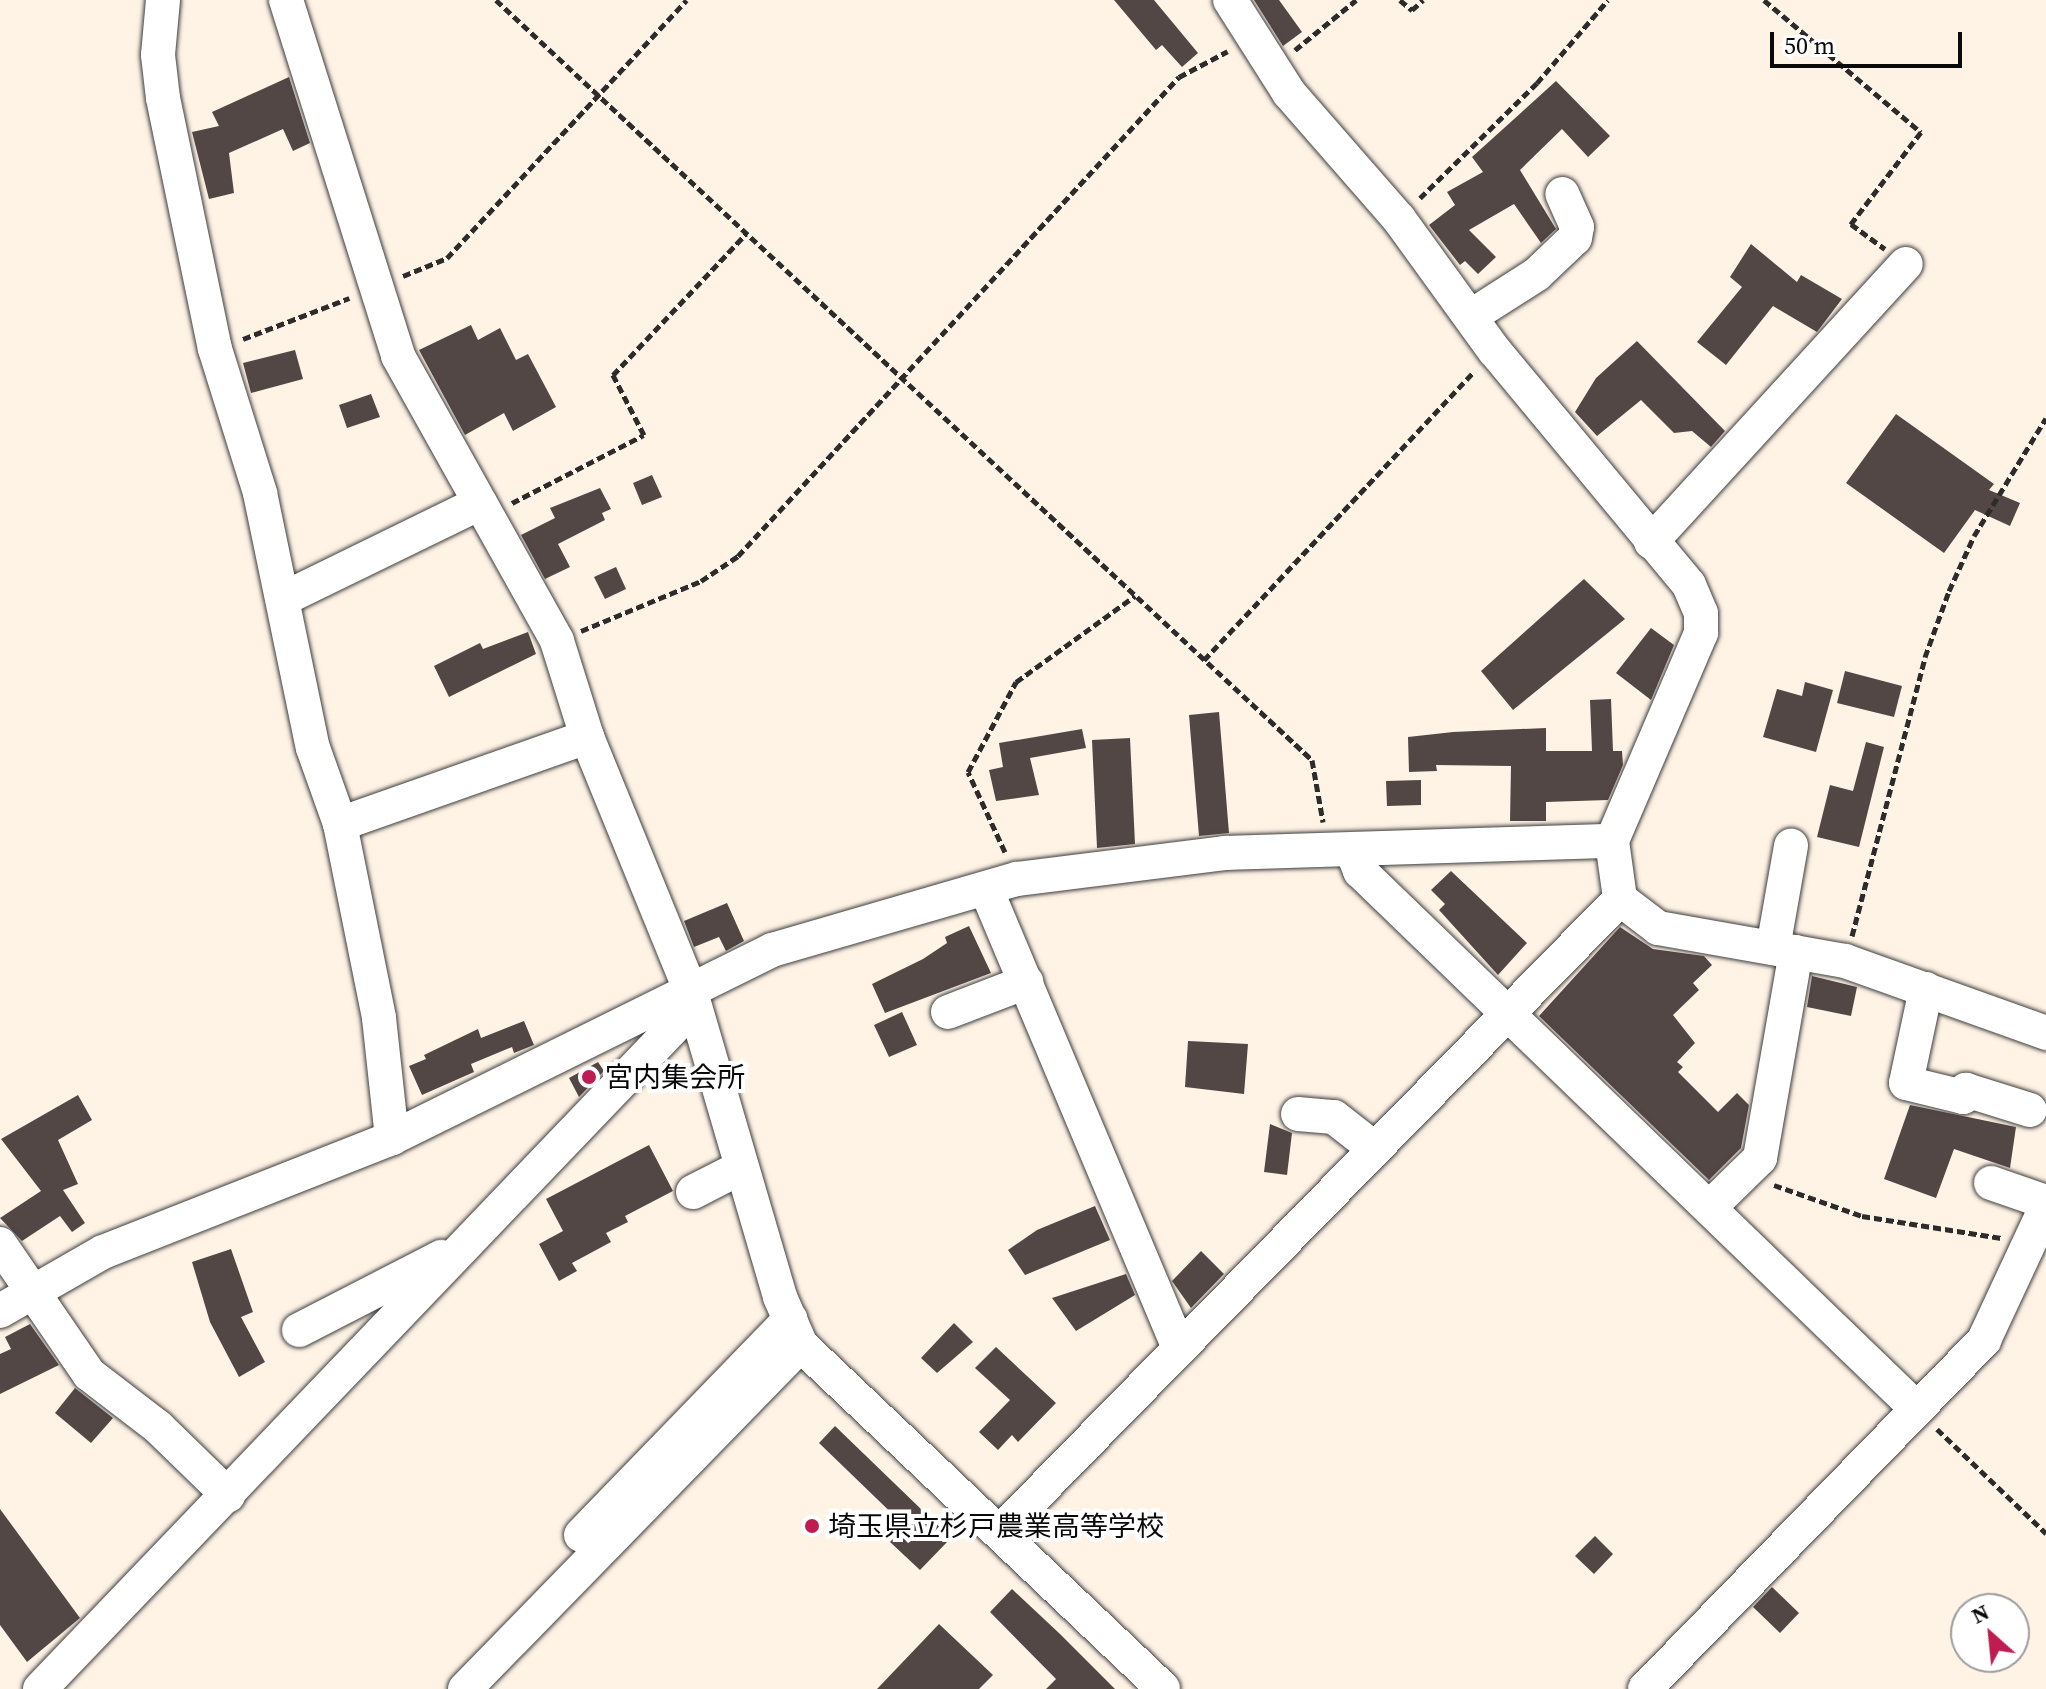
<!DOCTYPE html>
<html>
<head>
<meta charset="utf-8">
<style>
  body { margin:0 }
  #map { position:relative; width:2046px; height:1689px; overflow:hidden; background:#fff3e6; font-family:"Source Serif 4","Noto Sans JP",serif }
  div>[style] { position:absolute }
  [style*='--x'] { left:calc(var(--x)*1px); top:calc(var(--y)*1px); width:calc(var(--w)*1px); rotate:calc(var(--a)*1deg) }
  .building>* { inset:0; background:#534746 }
  .path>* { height:5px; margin-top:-2.5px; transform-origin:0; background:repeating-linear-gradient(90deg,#2c2c2c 0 8px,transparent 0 12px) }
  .roads { filter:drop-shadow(0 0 2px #3d3d3d) drop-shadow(0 0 2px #3d3d3d) }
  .minor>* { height:34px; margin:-17px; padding:0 17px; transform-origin:17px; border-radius:17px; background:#fff }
  .dots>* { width:22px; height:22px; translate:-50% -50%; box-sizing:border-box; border:4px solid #fff; border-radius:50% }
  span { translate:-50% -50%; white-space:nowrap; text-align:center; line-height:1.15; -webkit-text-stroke:8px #fff; paint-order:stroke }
  .poi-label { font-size:28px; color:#0a0a0a }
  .left { translate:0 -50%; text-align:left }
  .north { position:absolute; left:1950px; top:1593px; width:80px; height:80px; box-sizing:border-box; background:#fff; border:2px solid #9d9d9d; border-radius:50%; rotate:333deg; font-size:22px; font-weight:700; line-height:32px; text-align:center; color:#0a0a0a }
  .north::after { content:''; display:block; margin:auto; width:28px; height:36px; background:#bf1c51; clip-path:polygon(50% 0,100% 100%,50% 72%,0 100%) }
  .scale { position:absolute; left:1770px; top:32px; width:192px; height:36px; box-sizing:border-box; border:4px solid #0a0a0a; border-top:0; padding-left:10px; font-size:24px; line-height:28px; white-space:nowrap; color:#0a0a0a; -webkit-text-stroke:6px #fff; paint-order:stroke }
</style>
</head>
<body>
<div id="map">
  <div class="building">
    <i style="clip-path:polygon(1114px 0,1154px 0,1198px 53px,1182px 67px,1162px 45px,1156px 50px)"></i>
    <i style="clip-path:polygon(1254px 0,1279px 0,1302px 32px,1283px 46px)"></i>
    <i style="clip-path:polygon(289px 77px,310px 143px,293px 151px,283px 129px,229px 153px,234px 193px,209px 199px,192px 132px,219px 126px,212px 112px)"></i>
    <i style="clip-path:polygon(1556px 81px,1610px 136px,1588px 157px,1562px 129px,1520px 170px,1556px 229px,1541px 243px,1514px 204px,1469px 230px,1496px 257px,1478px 274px,1465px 261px,1460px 265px,1429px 225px,1455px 205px,1447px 192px,1483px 172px,1472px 157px)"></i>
    <i style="clip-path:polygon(1751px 244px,1797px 282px,1801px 275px,1842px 299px,1817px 332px,1773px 306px,1726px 365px,1697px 342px,1742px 287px,1730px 277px)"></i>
    <i style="clip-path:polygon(471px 325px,478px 340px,500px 328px,516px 360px,528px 354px,556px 407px,513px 431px,504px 413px,465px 435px,419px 350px)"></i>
    <i style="clip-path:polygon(1637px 341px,1725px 431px,1711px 447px,1692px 431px,1674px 433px,1641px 400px,1597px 436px,1575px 412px,1596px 378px)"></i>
    <i style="clip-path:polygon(295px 350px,303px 379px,251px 393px,243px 363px)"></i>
    <i style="clip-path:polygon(371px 394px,380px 417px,347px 428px,339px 405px)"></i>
    <i style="clip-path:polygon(1896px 414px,1994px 484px,1989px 490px,2020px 503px,2010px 526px,1975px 510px,1944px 553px,1846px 483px)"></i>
    <i style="clip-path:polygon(652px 475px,662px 497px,642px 505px,633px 483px)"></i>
    <i style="clip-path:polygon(600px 488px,611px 509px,602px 513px,605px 520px,558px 544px,570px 567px,545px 579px,521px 535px,555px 518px,550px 508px)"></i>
    <i style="clip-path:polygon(616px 567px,626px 589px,605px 599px,594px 577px)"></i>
    <i style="clip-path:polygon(1584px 579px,1625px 619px,1513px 710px,1481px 671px)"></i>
    <i style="clip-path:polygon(1651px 628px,1674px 645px,1651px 700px,1616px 673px)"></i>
    <i style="clip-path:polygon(528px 632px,536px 654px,449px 697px,434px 666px,480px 643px,483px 649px)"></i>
    <i style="clip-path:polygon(1845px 671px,1902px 686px,1894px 717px,1837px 703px)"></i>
    <i style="clip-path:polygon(1805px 682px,1833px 690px,1816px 752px,1763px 737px,1777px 689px,1802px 696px)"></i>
    <i style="clip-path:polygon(1611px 699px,1613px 751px,1622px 751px,1623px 765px,1608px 800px,1546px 802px,1546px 821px,1510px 821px,1511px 766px,1436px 765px,1437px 771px,1409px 772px,1408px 737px,1453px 732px,1546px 728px,1546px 751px,1592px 751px,1590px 700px)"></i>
    <i style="clip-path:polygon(1219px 712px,1229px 833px,1199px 836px,1189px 715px)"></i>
    <i style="clip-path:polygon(1082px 729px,1086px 748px,1030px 758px,1039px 795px,996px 801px,989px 770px,1003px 767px,999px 743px)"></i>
    <i style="clip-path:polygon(1130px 738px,1135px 844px,1097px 848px,1092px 740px)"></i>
    <i style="clip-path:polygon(1866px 742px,1884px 747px,1859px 847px,1817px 837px,1830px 785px,1853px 791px)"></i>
    <i style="clip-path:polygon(1421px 780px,1421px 805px,1387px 806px,1386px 781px)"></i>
    <i style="clip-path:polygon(1451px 871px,1527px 943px,1498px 975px,1439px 910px,1445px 904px,1431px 890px)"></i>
    <i style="clip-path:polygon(727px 903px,744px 941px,726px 951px,719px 937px,694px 947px,684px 921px)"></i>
    <i style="clip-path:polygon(969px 926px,991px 973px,885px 1013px,872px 984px,923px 959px,947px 943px,945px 937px)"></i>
    <i style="clip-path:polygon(1620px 927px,1653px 949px,1704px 956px,1712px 965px,1693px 983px,1699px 990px,1673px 1015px,1695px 1043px,1677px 1062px,1683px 1067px,1678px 1072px,1718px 1112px,1737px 1093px,1749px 1105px,1741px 1148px,1709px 1180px,1539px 1016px)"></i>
    <i style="clip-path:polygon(1812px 976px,1857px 987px,1851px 1016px,1807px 1007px)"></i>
    <i style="clip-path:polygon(902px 1012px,917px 1045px,889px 1057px,874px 1025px)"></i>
    <i style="clip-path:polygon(524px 1021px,534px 1045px,514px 1053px,512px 1047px,471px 1064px,474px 1072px,422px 1095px,409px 1066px,426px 1059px,424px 1055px,478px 1029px,481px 1038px)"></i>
    <i style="clip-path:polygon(1188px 1041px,1248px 1044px,1244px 1094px,1185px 1087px)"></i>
    <i style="clip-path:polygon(598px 1062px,604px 1071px,579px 1097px,569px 1078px)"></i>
    <i style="clip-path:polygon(78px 1095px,92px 1120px,58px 1140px,78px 1184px,63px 1190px,85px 1223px,72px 1232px,60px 1216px,22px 1241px,0 1218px,41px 1191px,1px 1139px)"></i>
    <i style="clip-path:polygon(1910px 1105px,2016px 1127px,2010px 1168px,1954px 1149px,1936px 1198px,1884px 1179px)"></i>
    <i style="clip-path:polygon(1270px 1124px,1292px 1133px,1287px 1175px,1264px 1172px)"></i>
    <i style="clip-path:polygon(649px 1145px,673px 1191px,625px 1216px,628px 1222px,606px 1233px,611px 1242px,572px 1263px,577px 1271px,559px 1281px,539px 1244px,563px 1231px,546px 1199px)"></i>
    <i style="clip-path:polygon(1095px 1206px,1110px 1240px,1025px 1275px,1008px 1250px,1037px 1230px)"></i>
    <i style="clip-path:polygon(231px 1249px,253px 1312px,241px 1317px,265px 1362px,239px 1377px,210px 1322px,192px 1262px)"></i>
    <i style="clip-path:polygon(1201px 1251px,1224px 1274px,1191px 1308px,1172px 1281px)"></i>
    <i style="clip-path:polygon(1126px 1274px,1135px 1295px,1076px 1331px,1052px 1298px)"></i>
    <i style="clip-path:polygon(954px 1323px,973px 1342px,937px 1373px,921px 1358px)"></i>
    <i style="clip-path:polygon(30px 1324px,59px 1365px,0 1394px,0 1354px,11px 1349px,5px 1337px)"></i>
    <i style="clip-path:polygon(996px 1347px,1056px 1403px,1018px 1442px,1012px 1435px,998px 1450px,979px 1432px,1010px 1400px,975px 1368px)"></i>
    <i style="clip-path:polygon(75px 1388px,113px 1418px,91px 1443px,55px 1413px)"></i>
    <i style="clip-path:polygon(835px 1426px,951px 1538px,920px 1570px,890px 1542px,905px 1526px,819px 1443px)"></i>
    <i style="clip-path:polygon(0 1509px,80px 1618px,27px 1662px,0 1625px)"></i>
    <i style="clip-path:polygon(1595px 1536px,1613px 1554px,1594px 1574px,1575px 1556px)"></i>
    <i style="clip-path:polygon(1772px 1587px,1799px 1613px,1780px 1633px,1753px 1607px)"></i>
    <i style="clip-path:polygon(1012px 1589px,1060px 1634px,1115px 1689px,1046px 1689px,1056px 1679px,990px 1612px)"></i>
    <i style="clip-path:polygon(939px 1624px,993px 1675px,979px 1689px,877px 1689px)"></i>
  </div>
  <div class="path">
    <i style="--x:496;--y:0;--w:1115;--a:42.96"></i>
    <i style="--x:1312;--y:760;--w:63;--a:79.9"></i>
    <i style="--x:1400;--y:0;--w:16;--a:40"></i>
    <i style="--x:1412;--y:10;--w:15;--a:-42"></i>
    <i style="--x:1764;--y:0;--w:205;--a:40.1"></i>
    <i style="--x:1921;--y:132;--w:116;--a:127.3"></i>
    <i style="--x:1851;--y:224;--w:42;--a:36.3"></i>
    <i style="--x:1295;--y:50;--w:79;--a:-39.3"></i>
    <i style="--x:1420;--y:198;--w:164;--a:-44.5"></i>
    <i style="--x:1537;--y:83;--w:109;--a:-49.5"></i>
    <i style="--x:403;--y:276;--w:48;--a:-22.2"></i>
    <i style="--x:447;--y:258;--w:352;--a:-47.1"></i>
    <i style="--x:243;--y:339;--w:114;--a:-21.1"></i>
    <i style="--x:512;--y:503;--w:148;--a:-27.3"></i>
    <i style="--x:644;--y:435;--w:68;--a:-117.3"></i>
    <i style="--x:613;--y:375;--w:194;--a:-46.7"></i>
    <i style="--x:581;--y:631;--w:130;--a:-22.6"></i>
    <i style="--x:701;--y:581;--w:45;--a:-34"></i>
    <i style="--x:738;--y:556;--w:651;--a:-47.37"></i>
    <i style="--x:1179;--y:77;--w:55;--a:-28"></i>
    <i style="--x:1204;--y:660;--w:396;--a:-46.9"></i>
    <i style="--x:1005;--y:852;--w:88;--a:-114.8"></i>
    <i style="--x:968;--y:772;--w:102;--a:-61.9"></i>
    <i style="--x:1016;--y:682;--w:147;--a:-35.9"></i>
    <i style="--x:1852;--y:936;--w:288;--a:-75.3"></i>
    <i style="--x:1925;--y:657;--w:70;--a:-70"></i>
    <i style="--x:1949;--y:591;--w:60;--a:-65.6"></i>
    <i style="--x:1974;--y:536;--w:138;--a:-58.6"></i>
    <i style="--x:1774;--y:1185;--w:93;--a:19.4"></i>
    <i style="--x:1862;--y:1216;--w:141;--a:9"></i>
    <i style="--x:1937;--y:1429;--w:151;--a:43.7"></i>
  </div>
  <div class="roads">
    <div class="minor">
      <i style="--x:163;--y:0;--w:55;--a:95.2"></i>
      <i style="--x:158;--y:55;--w:43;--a:83.4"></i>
      <i style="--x:163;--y:98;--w:256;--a:78.3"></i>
      <i style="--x:215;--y:349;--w:151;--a:72.6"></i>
      <i style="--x:260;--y:493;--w:260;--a:78.3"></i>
      <i style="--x:313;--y:748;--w:81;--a:70.4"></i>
      <i style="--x:340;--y:824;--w:198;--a:78.6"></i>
      <i style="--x:379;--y:1018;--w:121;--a:83.8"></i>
      <i style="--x:286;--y:0;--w:373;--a:72.5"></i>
      <i style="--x:398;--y:356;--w:326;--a:60.8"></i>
      <i style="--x:557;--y:641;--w:101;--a:72.6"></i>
      <i style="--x:587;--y:737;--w:272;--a:67.8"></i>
      <i style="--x:690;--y:989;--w:321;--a:73.7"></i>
      <i style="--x:780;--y:1297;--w:52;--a:66.4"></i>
      <i style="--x:1230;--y:0;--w:110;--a:57.6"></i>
      <i style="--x:1289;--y:93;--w:167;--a:48.9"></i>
      <i style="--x:1399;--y:219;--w:162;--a:54.1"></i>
      <i style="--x:1494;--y:350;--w:305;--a:50.3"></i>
      <i style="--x:1689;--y:585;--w:30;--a:67"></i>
      <i style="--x:1701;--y:613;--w:20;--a:90"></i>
      <i style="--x:1701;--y:633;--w:226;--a:113.2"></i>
      <i style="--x:1473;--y:315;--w:76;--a:-32.6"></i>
      <i style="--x:1537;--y:274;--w:52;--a:-43.5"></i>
      <i style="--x:1575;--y:238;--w:11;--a:-80"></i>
      <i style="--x:1577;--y:227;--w:36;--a:-114"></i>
      <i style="--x:1651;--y:542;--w:377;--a:-47.5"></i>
      <i style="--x:285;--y:598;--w:217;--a:-26"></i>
      <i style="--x:340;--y:824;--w:262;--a:-19.4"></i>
      <i style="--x:1352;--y:851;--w:22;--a:68"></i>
      <i style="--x:1360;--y:871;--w:774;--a:44.01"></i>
      <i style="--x:986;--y:889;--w:499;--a:67.2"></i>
      <i style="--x:1773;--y:948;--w:104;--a:-80"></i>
      <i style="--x:1926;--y:989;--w:96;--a:102"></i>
      <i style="--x:1906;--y:1083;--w:59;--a:13.8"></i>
      <i style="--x:1963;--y:1097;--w:8;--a:-67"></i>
      <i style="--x:1966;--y:1090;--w:67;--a:17.4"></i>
      <i style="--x:948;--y:1012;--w:84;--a:-21"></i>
      <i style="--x:1298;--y:1114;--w:36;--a:5"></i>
      <i style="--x:1334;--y:1117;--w:52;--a:38"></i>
      <i style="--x:1991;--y:1183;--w:58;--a:19.1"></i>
      <i style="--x:693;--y:1192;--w:53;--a:-27.1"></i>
      <i style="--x:1710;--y:1207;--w:70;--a:-44.4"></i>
      <i style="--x:1760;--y:1158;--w:209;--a:-80.1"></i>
      <i style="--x:0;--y:1244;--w:158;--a:55.6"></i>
      <i style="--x:89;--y:1374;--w:87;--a:37.5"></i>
      <i style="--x:158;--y:1427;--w:98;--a:44.2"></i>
      <i style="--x:0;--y:1311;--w:119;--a:-29.8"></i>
      <i style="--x:103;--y:1252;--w:311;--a:-21.5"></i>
      <i style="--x:392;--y:1138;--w:424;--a:-26.3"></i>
      <i style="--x:772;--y:950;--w:255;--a:-16.2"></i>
      <i style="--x:1017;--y:879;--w:210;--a:-7.1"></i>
      <i style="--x:1225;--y:853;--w:387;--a:-1.8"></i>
      <i style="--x:1612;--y:841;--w:59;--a:82.1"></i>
      <i style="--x:1620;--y:899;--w:48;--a:37.3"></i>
      <i style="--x:1658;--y:928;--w:190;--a:10"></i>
      <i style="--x:1845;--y:961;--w:214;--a:19.7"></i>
      <i style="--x:299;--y:1330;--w:160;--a:-27.2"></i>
      <i style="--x:1000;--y:1532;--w:886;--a:-45.59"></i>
      <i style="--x:581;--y:1535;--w:301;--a:-45.9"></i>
      <i style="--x:40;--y:1689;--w:944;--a:-46.24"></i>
      <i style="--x:465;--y:1689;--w:481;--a:-45.7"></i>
      <i style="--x:801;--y:1345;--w:499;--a:43.5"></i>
      <i style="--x:1645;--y:1689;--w:487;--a:-45.8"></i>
      <i style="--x:1984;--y:1340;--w:147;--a:-65"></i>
    </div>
  </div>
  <div class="dots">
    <i style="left:589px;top:1077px;background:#bf1c51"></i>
    <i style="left:812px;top:1526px;background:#bf1c51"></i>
  </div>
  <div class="poi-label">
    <span class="left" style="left:605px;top:1077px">宮内集会所</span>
    <span class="left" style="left:828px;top:1526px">埼玉県立杉戸農業高等学校</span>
  </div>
  <div class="north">N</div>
  <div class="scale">50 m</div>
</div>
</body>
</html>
